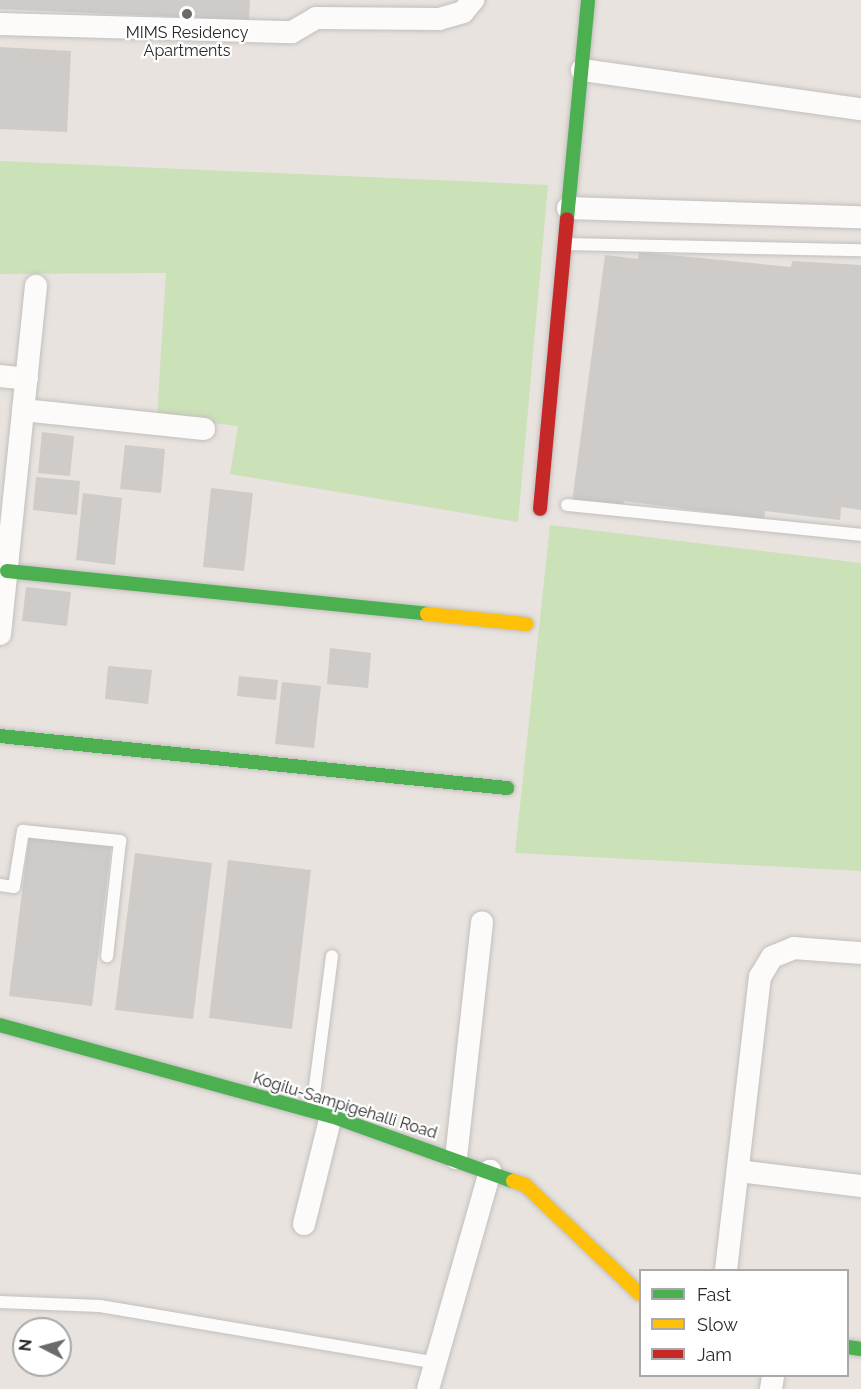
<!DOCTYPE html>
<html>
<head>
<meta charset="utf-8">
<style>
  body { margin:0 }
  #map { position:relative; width:861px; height:1389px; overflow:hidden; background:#e8e3de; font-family:Raleway,sans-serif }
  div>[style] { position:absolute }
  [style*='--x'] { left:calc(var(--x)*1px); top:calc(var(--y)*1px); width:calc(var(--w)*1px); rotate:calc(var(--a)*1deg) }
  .green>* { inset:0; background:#cbe1b8 }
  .building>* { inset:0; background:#cecbc8 }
  .roads { filter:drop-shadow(0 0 2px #c1bfbf) drop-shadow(0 0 2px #c1bfbf) }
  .lane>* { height:12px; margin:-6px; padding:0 6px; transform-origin:6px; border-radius:6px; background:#fcfbfa }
  .street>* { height:22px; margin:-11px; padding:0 11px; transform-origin:11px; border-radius:11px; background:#fcfbfa }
  .fast>* { height:14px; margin:-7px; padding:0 7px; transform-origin:7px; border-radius:7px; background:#4caf50 }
  .slow>* { height:14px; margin:-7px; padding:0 7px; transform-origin:7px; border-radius:7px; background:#ffc107 }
  .jam>* { height:14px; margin:-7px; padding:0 7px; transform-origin:7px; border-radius:7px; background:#c62828 }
  .dots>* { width:16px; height:16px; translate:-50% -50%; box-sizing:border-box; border:3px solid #fff; border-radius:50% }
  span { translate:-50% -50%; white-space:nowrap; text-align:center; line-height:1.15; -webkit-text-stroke:4.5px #fff; paint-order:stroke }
  .poi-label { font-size:16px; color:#292929 }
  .street-label { font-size:16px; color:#292929 }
  .legend { position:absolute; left:639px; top:1269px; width:210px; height:108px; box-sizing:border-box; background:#fff; border:2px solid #a9a9a9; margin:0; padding:8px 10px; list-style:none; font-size:18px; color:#292929 }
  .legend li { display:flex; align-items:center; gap:12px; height:30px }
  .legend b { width:30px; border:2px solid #a9a9a9 }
  .north { position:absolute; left:12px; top:1317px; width:60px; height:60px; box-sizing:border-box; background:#fff; border:2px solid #a9a9a9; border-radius:50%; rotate:276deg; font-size:16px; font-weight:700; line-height:24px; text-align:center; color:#292929 }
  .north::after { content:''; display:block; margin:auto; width:21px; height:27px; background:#6c6a68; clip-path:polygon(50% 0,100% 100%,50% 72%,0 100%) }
</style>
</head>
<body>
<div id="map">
  <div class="green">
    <i style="clip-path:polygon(0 161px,548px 185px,518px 522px,230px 474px,238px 426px,157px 416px,166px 273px,0 274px)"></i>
    <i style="clip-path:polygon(550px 525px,861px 563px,861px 871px,515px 853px)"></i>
  </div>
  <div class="building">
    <i style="clip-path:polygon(0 0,250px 0,249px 20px,0 9px)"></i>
    <i style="clip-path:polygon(0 47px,71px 51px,67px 132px,0 129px)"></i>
    <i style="clip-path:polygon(639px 252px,791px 267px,792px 261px,861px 265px,861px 510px,841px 507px,840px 520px,765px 511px,764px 519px,624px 501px,622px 509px,572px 502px,605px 255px,638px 259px)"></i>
    <i style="clip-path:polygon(42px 432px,74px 436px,70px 476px,38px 473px)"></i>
    <i style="clip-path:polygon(125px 445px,165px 449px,161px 493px,120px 489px)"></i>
    <i style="clip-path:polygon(36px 477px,80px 481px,77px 515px,33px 510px)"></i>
    <i style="clip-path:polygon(211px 488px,253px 493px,244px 571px,203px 567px)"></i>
    <i style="clip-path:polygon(83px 493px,122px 498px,115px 565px,76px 560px)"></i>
    <i style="clip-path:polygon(26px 587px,71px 592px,67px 626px,22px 621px)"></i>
    <i style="clip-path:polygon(330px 648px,371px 653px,368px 688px,327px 684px)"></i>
    <i style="clip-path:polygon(108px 666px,152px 670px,148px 704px,105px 699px)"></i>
    <i style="clip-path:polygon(239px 676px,278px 680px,276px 700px,237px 696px)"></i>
    <i style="clip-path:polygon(282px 682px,321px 686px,314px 748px,275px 744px)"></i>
    <i style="clip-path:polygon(29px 837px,111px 847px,92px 1006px,9px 996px)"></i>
    <i style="clip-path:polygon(135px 853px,212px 863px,193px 1019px,115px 1010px)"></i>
    <i style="clip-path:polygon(228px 860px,311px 870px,292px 1029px,209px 1018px)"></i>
  </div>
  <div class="roads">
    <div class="lane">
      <i style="--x:565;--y:244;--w:296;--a:1.2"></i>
      <i style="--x:567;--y:505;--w:296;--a:5.8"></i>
      <i style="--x:0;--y:885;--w:14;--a:8"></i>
      <i style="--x:14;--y:887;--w:57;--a:-80.9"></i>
      <i style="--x:23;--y:831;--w:98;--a:5.9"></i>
      <i style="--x:120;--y:841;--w:116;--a:96.4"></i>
      <i style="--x:312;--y:1110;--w:155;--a:-82.6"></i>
      <i style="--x:0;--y:1302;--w:100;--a:2.3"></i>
      <i style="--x:100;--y:1306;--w:336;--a:9.6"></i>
    </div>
    <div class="street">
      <i style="--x:0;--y:24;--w:292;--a:1.6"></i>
      <i style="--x:292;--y:32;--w:28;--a:-30"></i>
      <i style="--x:316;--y:18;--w:123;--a:0.5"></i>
      <i style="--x:439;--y:19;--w:25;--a:-16"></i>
      <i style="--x:463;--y:12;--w:16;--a:-50"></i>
      <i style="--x:582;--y:70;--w:282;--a:8"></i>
      <i style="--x:568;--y:208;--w:293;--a:1.8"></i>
      <i style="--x:0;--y:376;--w:27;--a:6"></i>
      <i style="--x:23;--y:410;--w:182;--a:6"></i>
      <i style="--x:0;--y:634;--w:350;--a:-84.1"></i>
      <i style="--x:456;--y:1158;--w:237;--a:-83.7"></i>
      <i style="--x:738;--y:1171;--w:124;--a:7"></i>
      <i style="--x:304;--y:1224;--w:111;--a:-76"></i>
      <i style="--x:726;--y:1270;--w:295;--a:-83.4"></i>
      <i style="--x:760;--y:977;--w:23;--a:-59"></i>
      <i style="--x:772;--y:957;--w:24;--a:-22"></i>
      <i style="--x:794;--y:948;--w:67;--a:4.3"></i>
      <i style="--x:428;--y:1389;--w:227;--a:-74.1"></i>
      <i style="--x:771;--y:1389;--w:13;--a:-81"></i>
    </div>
    <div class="fast">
      <i style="--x:567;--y:219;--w:220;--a:-84.5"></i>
      <i style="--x:7;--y:571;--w:422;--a:5.8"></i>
      <i style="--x:0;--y:736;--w:510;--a:5.86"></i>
      <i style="--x:0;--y:1025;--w:343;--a:15.4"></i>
      <i style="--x:331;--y:1116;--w:193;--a:19.7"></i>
      <i style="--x:848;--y:1347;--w:13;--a:9"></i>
    </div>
    <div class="slow">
      <i style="--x:427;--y:614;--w:100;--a:5.8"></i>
      <i style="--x:513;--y:1181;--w:13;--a:18"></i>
      <i style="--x:525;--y:1185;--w:158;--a:43.5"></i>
    </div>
    <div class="jam">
      <i style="--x:540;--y:509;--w:291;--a:-84.7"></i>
    </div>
  </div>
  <div class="dots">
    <i style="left:187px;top:14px;background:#6c6a68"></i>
  </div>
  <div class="poi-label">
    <span style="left:187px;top:42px">MIMS Residency<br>Apartments</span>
  </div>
  <div class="street-label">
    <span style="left:345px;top:1106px;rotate:17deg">Kogilu-Sampigehalli Road</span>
  </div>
  <ul class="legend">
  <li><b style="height:8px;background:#4caf50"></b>Fast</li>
  <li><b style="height:8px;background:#ffc107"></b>Slow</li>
  <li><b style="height:8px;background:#c62828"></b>Jam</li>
  </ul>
  <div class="north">N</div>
</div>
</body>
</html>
